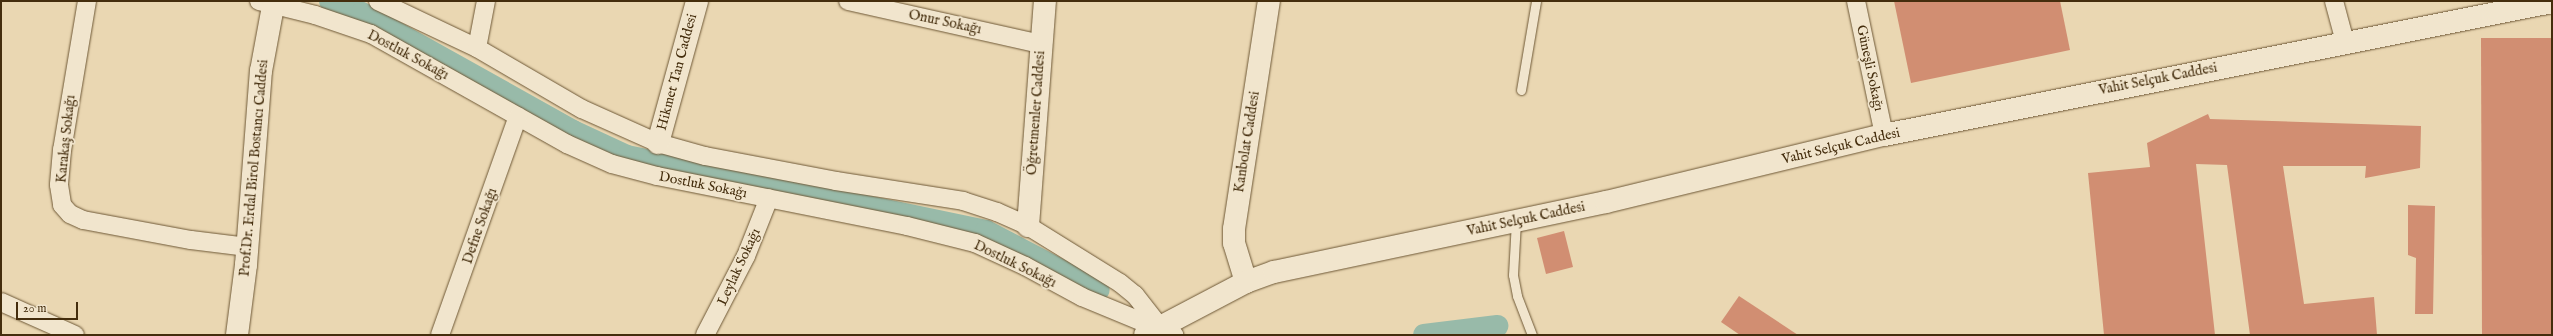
<!DOCTYPE html>
<html>
<head>
<meta charset="utf-8">
<style>
  body { margin:0 }
  #map { position:relative; width:2553px; height:336px; overflow:hidden; background:#ead7b2; font-family:"IM FELL English",serif }
  div>[style] { position:absolute }
  [style*='--x'] { left:calc(var(--x)*1px); top:calc(var(--y)*1px); width:calc(var(--w)*1px); rotate:calc(var(--a)*1deg) }
  .canal>* { height:22px; margin:-11px; padding:0 11px; transform-origin:11px; border-radius:11px; background:#98baa9 }
  .building>* { inset:0; background:#d18e72 }
  .roads { filter:drop-shadow(0 0 1px #6e5836) drop-shadow(0 0 1px #6e5836) }
  .service>* { height:9px; margin:-4.5px; padding:0 4.5px; transform-origin:4.5px; border-radius:4.5px; background:#f1e5cd }
  .minor>* { height:18px; margin:-9px; padding:0 9px; transform-origin:9px; border-radius:9px; background:#f1e5cd }
  .tertiary>* { height:22px; margin:-11px; padding:0 11px; transform-origin:11px; border-radius:11px; background:#f1e5cd }
  span { translate:-50% -50%; white-space:nowrap; text-align:center; line-height:1.15; -webkit-text-stroke:3.5px #f1e5cd; paint-order:stroke }
  .street-label { font-size:14px; color:#442d0d }
  .frame { position:absolute; inset:0; border:2px solid #442d0d; pointer-events:none }
  .scale { position:absolute; left:16px; top:302px; width:62px; height:18px; box-sizing:border-box; border:2px solid #442d0d; border-top:0; padding-left:5px; font-size:12px; line-height:14px; white-space:nowrap; color:#442d0d; -webkit-text-stroke:3px #f1e5cd; paint-order:stroke }
</style>
</head>
<body>
<div id="map">
  <div class="canal">
    <i style="--x:330;--y:1;--w:34;--a:21"></i>
    <i style="--x:362;--y:13;--w:242;--a:29.2"></i>
    <i style="--x:573;--y:131;--w:60;--a:24.8"></i>
    <i style="--x:627;--y:156;--w:367;--a:11.8"></i>
    <i style="--x:986;--y:231;--w:127;--a:27.6"></i>
    <i style="--x:1424;--y:335;--w:74;--a:-7"></i>
  </div>
  <div class="building">
    <i style="clip-path:polygon(1894px 1px,2060px 1px,2070px 50px,1911px 83px)"></i>
    <i style="clip-path:polygon(2481px 38px,2552px 38px,2552px 335px,2482px 335px)"></i>
    <i style="clip-path:polygon(2208px 114px,2210px 119px,2421px 126px,2420px 168px,2365px 178px,2366px 166px,2283px 166px,2304px 304px,2374px 297px,2377px 335px,2250px 335px,2227px 165px,2196px 164px,2215px 335px,2104px 335px,2088px 173px,2150px 167px,2147px 143px)"></i>
    <i style="clip-path:polygon(2408px 205px,2435px 206px,2433px 314px,2415px 314px,2416px 258px,2408px 255px)"></i>
    <i style="clip-path:polygon(1564px 231px,1573px 267px,1546px 274px,1537px 238px)"></i>
    <i style="clip-path:polygon(1739px 296px,1798px 335px,1740px 335px,1721px 322px)"></i>
  </div>
  <div class="roads">
    <div class="service">
      <i style="--x:1521;--y:90;--w:90;--a:-80.4"></i>
      <i style="--x:1516;--y:221;--w:54;--a:93.2"></i>
      <i style="--x:1513;--y:275;--w:21;--a:79"></i>
      <i style="--x:1517;--y:296;--w:42;--a:69"></i>
    </div>
    <div class="minor">
      <i style="--x:87;--y:1;--w:151;--a:99.5"></i>
      <i style="--x:62;--y:150;--w:35;--a:95"></i>
      <i style="--x:59;--y:185;--w:20;--a:81"></i>
      <i style="--x:62;--y:205;--w:12;--a:48"></i>
      <i style="--x:70;--y:214;--w:14;--a:25"></i>
      <i style="--x:83;--y:220;--w:110;--a:10.5"></i>
      <i style="--x:191;--y:240;--w:57;--a:7"></i>
      <i style="--x:259;--y:1;--w:58;--a:14"></i>
      <i style="--x:315;--y:15;--w:59;--a:18.7"></i>
      <i style="--x:371;--y:34;--w:225;--a:29.3"></i>
      <i style="--x:567;--y:144;--w:49;--a:24"></i>
      <i style="--x:612;--y:164;--w:47;--a:14.9"></i>
      <i style="--x:657;--y:176;--w:255;--a:11.3"></i>
      <i style="--x:907;--y:226;--w:70;--a:14"></i>
      <i style="--x:975;--y:243;--w:55;--a:24.7"></i>
      <i style="--x:1025;--y:266;--w:65;--a:28.5"></i>
      <i style="--x:1082;--y:297;--w:100;--a:22.4"></i>
      <i style="--x:378;--y:1;--w:110;--a:25.4"></i>
      <i style="--x:477;--y:48;--w:121;--a:30.2"></i>
      <i style="--x:582;--y:109;--w:83;--a:24.1"></i>
      <i style="--x:658;--y:143;--w:49;--a:15.5"></i>
      <i style="--x:705;--y:156;--w:133;--a:10.8"></i>
      <i style="--x:836;--y:181;--w:129;--a:8.9"></i>
      <i style="--x:963;--y:201;--w:36;--a:18"></i>
      <i style="--x:997;--y:212;--w:34;--a:24"></i>
      <i style="--x:1028;--y:226;--w:108;--a:31.8"></i>
      <i style="--x:1120;--y:283;--w:19;--a:39"></i>
      <i style="--x:1135;--y:295;--w:41;--a:52"></i>
      <i style="--x:848;--y:1;--w:198;--a:12.6"></i>
      <i style="--x:1856;--y:1;--w:137;--a:78.2"></i>
      <i style="--x:2334;--y:1;--w:42;--a:75"></i>
      <i style="--x:477;--y:48;--w:48;--a:-79.2"></i>
      <i style="--x:1;--y:302;--w:81;--a:24"></i>
      <i style="--x:440;--y:335;--w:232;--a:-70.4"></i>
      <i style="--x:705;--y:335;--w:89;--a:-62.6"></i>
      <i style="--x:746;--y:256;--w:62;--a:-68.4"></i>
    </div>
    <div class="tertiary">
      <i style="--x:658;--y:143;--w:147;--a:-74.6"></i>
      <i style="--x:1028;--y:226;--w:226;--a:-85.7"></i>
      <i style="--x:1246;--y:282;--w:41;--a:-107.1"></i>
      <i style="--x:1234;--y:243;--w:14;--a:-90"></i>
      <i style="--x:1234;--y:229;--w:231;--a:-81.3"></i>
      <i style="--x:237;--y:335;--w:71;--a:-82.7"></i>
      <i style="--x:246;--y:265;--w:195;--a:-85.6"></i>
      <i style="--x:261;--y:71;--w:71;--a:-79.5"></i>
      <i style="--x:1145;--y:335;--w:114;--a:-27.7"></i>
      <i style="--x:1246;--y:282;--w:30;--a:-20"></i>
      <i style="--x:1274;--y:272;--w:339;--a:-11.9"></i>
      <i style="--x:1606;--y:202;--w:286;--a:-13.6"></i>
      <i style="--x:1884;--y:135;--w:681;--a:-11.26"></i>
    </div>
  </div>
  <div class="street-label">
    <span style="left:945px;top:22px;rotate:12deg">Onur Sokağı</span>
    <span style="left:408px;top:55px;rotate:28deg">Dostluk Sokağı</span>
    <span style="left:1870px;top:68px;rotate:78deg">Güneşli Sokağı</span>
    <span style="left:677px;top:72px;rotate:-75deg">Hikmet Tan Caddesi</span>
    <span style="left:2158px;top:79px;rotate:-11deg">Vahit Selçuk Caddesi</span>
    <span style="left:1036px;top:113px;rotate:-86deg">Öğretmenler Caddesi</span>
    <span style="left:66px;top:139px;rotate:-84deg">Karakaş Sokağı</span>
    <span style="left:1247px;top:142px;rotate:-81deg">Kanbolat Caddesi</span>
    <span style="left:1841px;top:146px;rotate:-13deg">Vahit Selçuk Caddesi</span>
    <span style="left:254px;top:168px;rotate:-85deg">Prof.Dr. Erdal Birol Bostancı Caddesi</span>
    <span style="left:703px;top:185px;rotate:11deg">Dostluk Sokağı</span>
    <span style="left:1526px;top:219px;rotate:-12deg">Vahit Selçuk Caddesi</span>
    <span style="left:480px;top:226px;rotate:-71deg">Defne Sokağı</span>
    <span style="left:1015px;top:264px;rotate:26deg">Dostluk Sokağı</span>
    <span style="left:739px;top:267px;rotate:-65deg">Leylak Sokağı</span>
  </div>
  <div class="frame"></div>
  <div class="scale">20 m</div>
</div>
</body>
</html>
